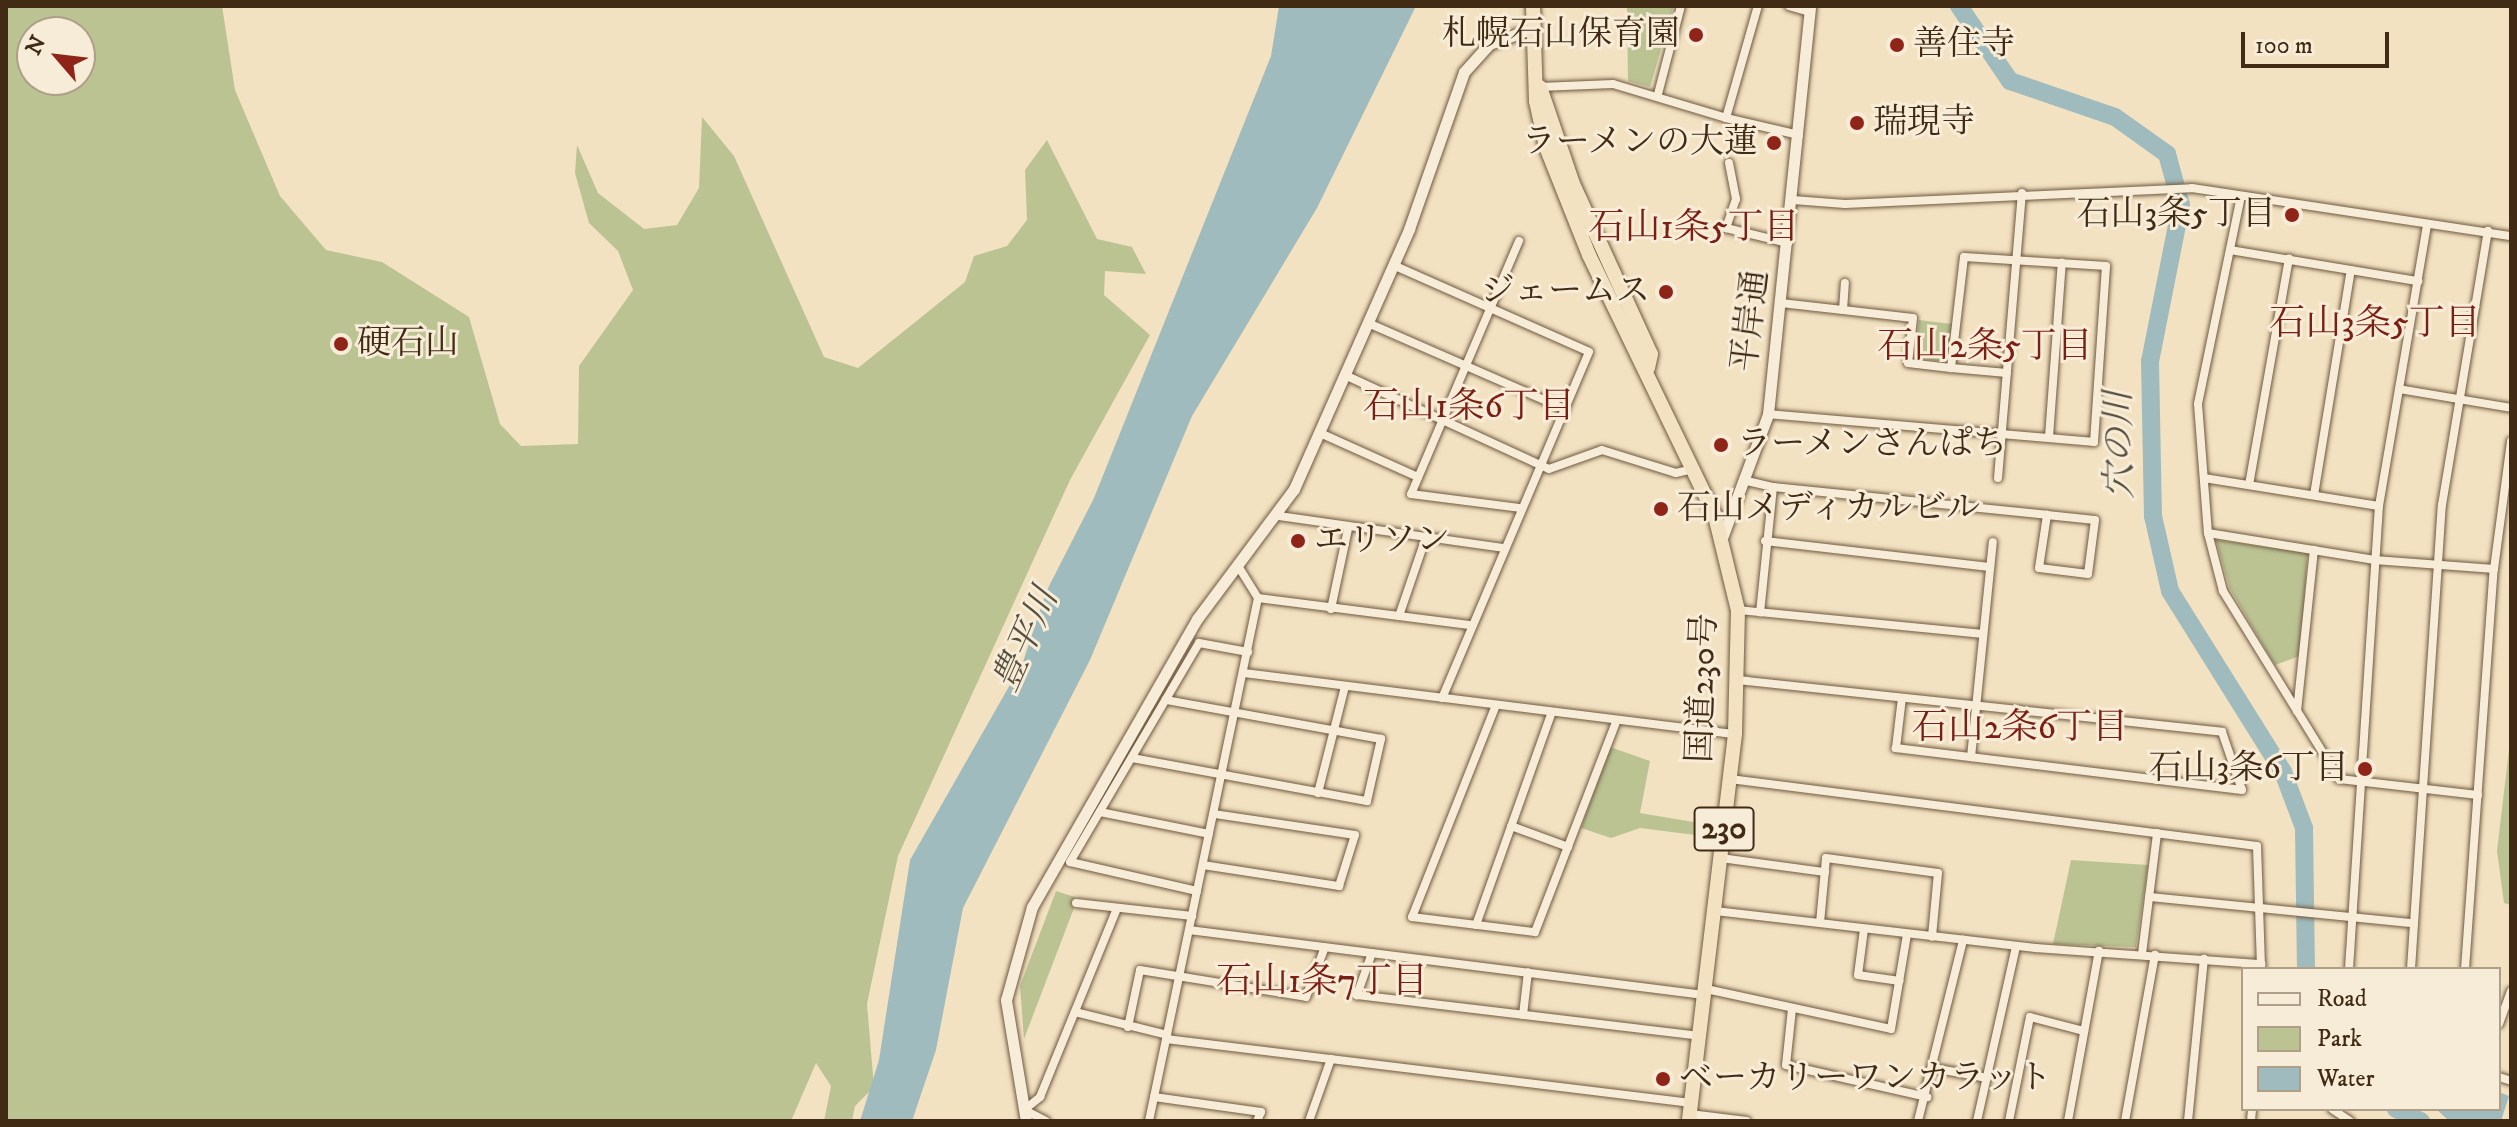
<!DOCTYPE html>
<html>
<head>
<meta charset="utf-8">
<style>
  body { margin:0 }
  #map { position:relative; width:2517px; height:1127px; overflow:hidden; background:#f3e2c1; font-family:"IM FELL DW Pica","Noto Serif JP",serif }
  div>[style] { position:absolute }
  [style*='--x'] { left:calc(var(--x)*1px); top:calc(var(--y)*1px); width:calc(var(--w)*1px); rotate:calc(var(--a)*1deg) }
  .green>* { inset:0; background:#bbc393 }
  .water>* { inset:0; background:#a0bbbd }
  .river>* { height:18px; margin:-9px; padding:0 9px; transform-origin:9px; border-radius:9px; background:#a0bbbd }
  .roads { filter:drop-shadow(0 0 2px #6e5940) drop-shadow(0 0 2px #6e5940) }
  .street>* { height:8px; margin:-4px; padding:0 4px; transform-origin:4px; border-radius:4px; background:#f7ecd7 }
  .secondary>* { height:11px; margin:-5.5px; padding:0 5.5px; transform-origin:5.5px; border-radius:5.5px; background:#f7ecd7 }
  .highway>* { height:14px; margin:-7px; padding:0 7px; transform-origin:7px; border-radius:7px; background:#f3e2c1 }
  .dots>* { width:22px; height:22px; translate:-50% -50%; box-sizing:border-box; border:4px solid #f7ecd7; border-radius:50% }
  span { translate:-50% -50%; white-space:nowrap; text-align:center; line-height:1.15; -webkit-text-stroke:6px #f7ecd7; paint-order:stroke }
  .shield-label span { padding:2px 6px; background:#f7ecd7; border:2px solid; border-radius:6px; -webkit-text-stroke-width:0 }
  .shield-label { font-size:32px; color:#412b15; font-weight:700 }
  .poi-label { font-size:34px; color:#412b15 }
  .right { translate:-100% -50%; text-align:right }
  .left { translate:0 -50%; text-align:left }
  .street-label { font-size:34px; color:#412b15 }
  .neighbourhood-label { font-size:36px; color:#7a1f14 }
  .water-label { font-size:36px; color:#594f3f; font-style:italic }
  .frame { position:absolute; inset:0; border:8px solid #412b15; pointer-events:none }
  .legend { position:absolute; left:2241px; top:967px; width:260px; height:144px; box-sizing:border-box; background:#f7ecd7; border:2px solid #ae9f89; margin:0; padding:10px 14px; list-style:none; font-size:24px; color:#412b15 }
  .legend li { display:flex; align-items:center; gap:16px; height:40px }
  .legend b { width:40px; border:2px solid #ae9f89 }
  .north { position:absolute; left:16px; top:16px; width:80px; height:80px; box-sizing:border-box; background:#f7ecd7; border:2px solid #ae9f89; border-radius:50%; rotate:298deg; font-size:22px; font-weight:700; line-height:32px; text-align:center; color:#412b15 }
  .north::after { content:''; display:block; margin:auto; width:28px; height:36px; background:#8f2418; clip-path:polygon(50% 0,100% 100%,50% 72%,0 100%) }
  .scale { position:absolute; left:2241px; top:32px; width:148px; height:36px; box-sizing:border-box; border:4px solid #412b15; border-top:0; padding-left:10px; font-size:24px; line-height:28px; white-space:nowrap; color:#412b15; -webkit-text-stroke:6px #f7ecd7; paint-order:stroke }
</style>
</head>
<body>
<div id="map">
  <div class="green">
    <i style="clip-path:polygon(evenodd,6px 6px,222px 6px,235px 90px,280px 196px,326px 250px,382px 262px,469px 317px,500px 424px,521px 446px,578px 444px,579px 366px,633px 290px,618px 251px,589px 223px,575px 173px,577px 145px,598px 193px,644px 229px,677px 225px,699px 188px,702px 117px,734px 156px,824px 357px,858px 368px,965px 282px,974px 256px,1007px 246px,1027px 220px,1025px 170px,1047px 140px,1097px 239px,1132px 247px,1146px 274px,1105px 271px,1104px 295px,1150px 335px,1070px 480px,898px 856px,867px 1004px,874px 1087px,855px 1106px,852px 1121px,824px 1121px,831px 1086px,816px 1063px,791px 1121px,6px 1121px,6px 6px,32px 32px,80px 32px,80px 80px,32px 80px,32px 32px)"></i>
    <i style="clip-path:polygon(1627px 6px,1673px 8px,1650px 87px,1628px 81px)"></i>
    <i style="clip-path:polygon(1919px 320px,1952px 324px,1948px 362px,1915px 358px)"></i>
    <i style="clip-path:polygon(2216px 540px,2307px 553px,2302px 655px,2275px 665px,2230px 589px)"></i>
    <i style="clip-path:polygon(2511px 733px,2511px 905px,2504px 903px,2497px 851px)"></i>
    <i style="clip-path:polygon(1610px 747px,1650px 761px,1640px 813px,1705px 824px,1703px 836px,1640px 828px,1611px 838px,1581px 828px)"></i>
    <i style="clip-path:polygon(2071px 860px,2148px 865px,2136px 947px,2053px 944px)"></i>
    <i style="clip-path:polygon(1056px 891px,1075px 897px,1074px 908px,1024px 1039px,1020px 986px)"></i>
  </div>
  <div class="water">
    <i style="clip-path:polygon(1279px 6px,1416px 6px,1317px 208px,1192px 416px,1090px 660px,963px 908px,936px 1050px,912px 1121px,860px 1121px,879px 1060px,910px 860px,1023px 662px,1046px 592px,1094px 498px,1271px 56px)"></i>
    <i style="clip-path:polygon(2499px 1092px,2509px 1096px,2501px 1121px,2448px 1120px,2436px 1109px,2499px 1109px)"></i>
  </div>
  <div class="river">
    <i style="--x:1959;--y:6;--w:91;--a:55.8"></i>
    <i style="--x:2010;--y:81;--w:111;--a:18.9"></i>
    <i style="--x:2115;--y:117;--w:64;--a:35.4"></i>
    <i style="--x:2167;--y:154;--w:53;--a:74.6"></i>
    <i style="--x:2181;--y:205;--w:159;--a:101.2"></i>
    <i style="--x:2150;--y:361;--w:155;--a:88.9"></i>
    <i style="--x:2153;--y:516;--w:77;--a:77.2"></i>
    <i style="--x:2170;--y:591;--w:213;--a:58"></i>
    <i style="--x:2283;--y:772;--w:60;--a:69.4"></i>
    <i style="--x:2304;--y:828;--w:141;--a:89.2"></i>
    <i style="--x:2396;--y:1109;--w:28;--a:26"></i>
  </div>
  <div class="roads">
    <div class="street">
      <i style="--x:1789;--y:6;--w:22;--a:16"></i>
      <i style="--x:1540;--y:87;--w:73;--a:-2.4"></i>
      <i style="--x:1613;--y:84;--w:118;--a:16.7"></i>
      <i style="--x:1726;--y:118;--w:116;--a:-74.1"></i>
      <i style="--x:1658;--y:94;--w:91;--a:-75.4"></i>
      <i style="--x:1726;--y:118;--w:75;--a:13.1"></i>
      <i style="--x:1729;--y:163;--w:37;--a:79"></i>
      <i style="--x:1736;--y:199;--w:31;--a:109"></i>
      <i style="--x:1726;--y:228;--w:64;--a:13.6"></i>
      <i style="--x:2241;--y:196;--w:212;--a:101.7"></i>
      <i style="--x:2198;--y:404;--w:129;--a:85.6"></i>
      <i style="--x:2208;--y:533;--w:60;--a:75.5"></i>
      <i style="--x:2223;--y:591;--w:221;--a:58.3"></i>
      <i style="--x:2339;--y:779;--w:140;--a:6.6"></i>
      <i style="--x:1793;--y:200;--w:52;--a:4.4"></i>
      <i style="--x:1845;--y:204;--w:347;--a:-2.6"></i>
      <i style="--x:2192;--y:188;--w:323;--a:8.6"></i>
      <i style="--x:1519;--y:241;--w:275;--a:113.1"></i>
      <i style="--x:1411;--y:494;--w:111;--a:7.3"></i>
      <i style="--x:2230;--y:250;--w:191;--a:9.4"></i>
      <i style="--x:1393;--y:265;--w:214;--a:23.9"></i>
      <i style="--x:1589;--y:352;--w:376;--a:113"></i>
      <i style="--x:1781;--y:303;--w:62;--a:6.4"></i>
      <i style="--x:1843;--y:310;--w:27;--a:-86"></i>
      <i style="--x:1843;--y:310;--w:70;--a:6.5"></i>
      <i style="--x:1913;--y:318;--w:45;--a:96.3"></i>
      <i style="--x:1908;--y:363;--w:43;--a:6.6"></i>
      <i style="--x:1368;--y:323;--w:215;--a:23.6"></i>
      <i style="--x:1347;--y:376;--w:222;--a:24.7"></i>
      <i style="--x:1549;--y:469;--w:56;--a:-19.7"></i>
      <i style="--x:1602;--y:450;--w:77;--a:17.3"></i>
      <i style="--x:1676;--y:473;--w:18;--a:-13"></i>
      <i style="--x:2399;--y:389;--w:114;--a:9.6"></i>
      <i style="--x:1768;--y:414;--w:327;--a:4.9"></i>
      <i style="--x:2094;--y:442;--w:176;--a:-86.1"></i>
      <i style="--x:2106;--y:266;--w:142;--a:-176.4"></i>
      <i style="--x:1964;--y:257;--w:112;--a:96.7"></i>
      <i style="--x:1951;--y:368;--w:56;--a:5.1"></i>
      <i style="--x:1320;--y:433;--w:107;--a:24.2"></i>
      <i style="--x:2049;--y:437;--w:175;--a:-85.8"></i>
      <i style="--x:1998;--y:478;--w:286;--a:-85.2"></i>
      <i style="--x:2204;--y:478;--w:177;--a:9.1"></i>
      <i style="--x:1747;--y:481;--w:27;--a:13"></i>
      <i style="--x:1773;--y:487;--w:126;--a:95.9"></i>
      <i style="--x:2249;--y:485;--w:230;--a:-80"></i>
      <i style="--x:1773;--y:487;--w:275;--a:5.8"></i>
      <i style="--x:2047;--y:515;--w:48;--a:5.9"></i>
      <i style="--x:2095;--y:520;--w:54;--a:97.4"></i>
      <i style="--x:2088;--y:574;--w:49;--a:-173"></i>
      <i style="--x:2039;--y:568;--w:54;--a:-81.4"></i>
      <i style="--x:2314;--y:495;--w:228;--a:-80.7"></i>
      <i style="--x:1279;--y:516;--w:226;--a:8.1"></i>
      <i style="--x:2208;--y:533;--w:169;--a:9.2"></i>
      <i style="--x:2375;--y:560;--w:119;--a:4.3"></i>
      <i style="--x:1765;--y:541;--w:226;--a:6.6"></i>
      <i style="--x:1258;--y:598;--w:213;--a:7.3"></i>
      <i style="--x:1331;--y:609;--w:82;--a:-78"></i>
      <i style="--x:1738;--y:610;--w:245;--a:5.6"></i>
      <i style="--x:1399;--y:616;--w:83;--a:-71.1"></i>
      <i style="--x:1244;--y:673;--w:495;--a:7.1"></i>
      <i style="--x:1738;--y:680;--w:487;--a:6.1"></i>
      <i style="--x:2222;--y:732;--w:61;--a:71"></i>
      <i style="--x:2242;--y:790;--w:349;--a:-173.1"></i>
      <i style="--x:1896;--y:748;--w:50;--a:-83.2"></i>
      <i style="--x:1496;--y:705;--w:228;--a:111.6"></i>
      <i style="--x:1412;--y:917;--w:124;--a:7"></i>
      <i style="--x:1535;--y:932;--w:227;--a:-68.9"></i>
      <i style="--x:2297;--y:711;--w:162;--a:-84"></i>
      <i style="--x:1971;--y:757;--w:216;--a:-84.2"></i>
      <i style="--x:1132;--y:758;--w:239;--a:10.4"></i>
      <i style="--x:1367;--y:801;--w:64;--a:-77.3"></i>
      <i style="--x:1381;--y:739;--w:219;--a:-169.7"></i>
      <i style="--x:1730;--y:779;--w:531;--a:7.25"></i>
      <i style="--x:2257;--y:846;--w:123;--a:88.1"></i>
      <i style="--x:1318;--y:793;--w:110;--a:-75.8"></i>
      <i style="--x:1100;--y:812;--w:111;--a:11.4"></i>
      <i style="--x:1511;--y:826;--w:61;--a:20.2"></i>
      <i style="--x:1721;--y:858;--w:105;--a:7.7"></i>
      <i style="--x:1203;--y:865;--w:138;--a:8.8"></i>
      <i style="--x:1339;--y:886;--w:53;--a:-72.6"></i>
      <i style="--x:1355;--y:835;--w:143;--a:-171.5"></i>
      <i style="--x:1197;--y:891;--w:130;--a:-167.1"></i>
      <i style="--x:1070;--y:862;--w:254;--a:-59.5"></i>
      <i style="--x:1199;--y:643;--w:50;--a:10.4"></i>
      <i style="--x:2149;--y:897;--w:261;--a:5.7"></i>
      <i style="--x:1076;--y:903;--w:117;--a:6.4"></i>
      <i style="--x:1715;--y:911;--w:323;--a:6.6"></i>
      <i style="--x:2036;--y:948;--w:226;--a:4.1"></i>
      <i style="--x:1820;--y:923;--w:65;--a:-84.7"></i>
      <i style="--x:1826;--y:858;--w:113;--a:7.6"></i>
      <i style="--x:1938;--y:873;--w:64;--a:95.4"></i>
      <i style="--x:1476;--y:925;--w:226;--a:-70.4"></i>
      <i style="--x:1864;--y:929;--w:46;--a:97.4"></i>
      <i style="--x:1858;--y:975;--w:42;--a:8.1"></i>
      <i style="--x:1189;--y:930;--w:519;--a:7.19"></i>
      <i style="--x:1372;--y:953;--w:45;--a:109.7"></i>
      <i style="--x:1357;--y:995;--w:345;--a:6.8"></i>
      <i style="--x:2142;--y:954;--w:122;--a:-82.9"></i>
      <i style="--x:2349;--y:969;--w:464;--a:-86.3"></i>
      <i style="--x:2379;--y:506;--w:285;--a:-80.3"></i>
      <i style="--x:2411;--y:969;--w:465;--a:-86.2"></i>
      <i style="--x:2442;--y:505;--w:278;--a:-80.5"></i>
      <i style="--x:2465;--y:969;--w:401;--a:-85.9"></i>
      <i style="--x:2494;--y:569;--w:129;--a:-82.4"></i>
      <i style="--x:1706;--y:989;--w:189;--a:12.2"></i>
      <i style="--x:1891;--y:1029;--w:96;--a:-80.4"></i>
      <i style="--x:1792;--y:1009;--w:56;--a:96.1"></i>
      <i style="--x:1786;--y:1065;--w:145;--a:12.8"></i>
      <i style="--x:1075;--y:1012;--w:95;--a:14"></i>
      <i style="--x:1523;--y:1015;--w:43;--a:-83.4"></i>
      <i style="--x:2499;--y:1024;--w:35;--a:-70"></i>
      <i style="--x:1128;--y:1027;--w:58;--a:-78.1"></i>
      <i style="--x:1140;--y:970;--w:168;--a:9.2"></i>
      <i style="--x:1306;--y:997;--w:53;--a:-69.2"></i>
      <i style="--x:1166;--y:1039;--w:529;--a:6.95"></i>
      <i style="--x:1933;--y:1068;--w:55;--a:10.5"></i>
      <i style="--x:2499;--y:1077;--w:13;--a:18"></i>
      <i style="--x:1154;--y:1097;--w:108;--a:8"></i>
      <i style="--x:1261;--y:1112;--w:10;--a:114"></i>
      <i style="--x:2332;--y:1109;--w:22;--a:34"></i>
      <i style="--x:1690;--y:1114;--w:57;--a:7"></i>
      <i style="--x:1046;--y:1121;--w:25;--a:-153"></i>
      <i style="--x:1024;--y:1110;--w:21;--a:-39"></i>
      <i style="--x:1040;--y:1097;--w:204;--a:-67.8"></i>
      <i style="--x:1149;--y:1121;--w:534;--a:-78.23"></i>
      <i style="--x:1258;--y:598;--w:36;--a:-122"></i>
      <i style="--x:1309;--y:1121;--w:66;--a:-70.5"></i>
      <i style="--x:1918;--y:1121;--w:187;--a:-76"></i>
      <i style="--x:1977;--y:1121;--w:179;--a:-77.4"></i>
      <i style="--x:2009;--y:1121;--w:106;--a:-78.6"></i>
      <i style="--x:2030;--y:1017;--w:56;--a:14.5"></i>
      <i style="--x:2068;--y:1121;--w:173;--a:-79.7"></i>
      <i style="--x:2125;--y:1121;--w:169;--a:-79.8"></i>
      <i style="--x:2188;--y:1121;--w:163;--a:-84.4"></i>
      <i style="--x:2251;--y:1121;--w:12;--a:-85"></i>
    </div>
    <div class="secondary">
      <i style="--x:1722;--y:538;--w:132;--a:-69.6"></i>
      <i style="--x:1768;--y:414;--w:410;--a:-84.1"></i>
      <i style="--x:1026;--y:1121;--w:123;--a:-99.4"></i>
      <i style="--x:1006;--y:1000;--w:97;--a:-74.4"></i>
      <i style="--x:1032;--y:907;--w:332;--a:-60.2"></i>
      <i style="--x:1197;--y:619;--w:162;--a:-53.3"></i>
      <i style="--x:1294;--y:489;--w:284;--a:-66.1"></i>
      <i style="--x:1409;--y:229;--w:166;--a:-70.7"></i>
      <i style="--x:1464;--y:72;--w:38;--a:-48"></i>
      <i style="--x:1489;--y:44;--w:48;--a:-19.6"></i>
    </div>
    <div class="highway">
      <i style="--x:1533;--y:6;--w:95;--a:88.2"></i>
      <i style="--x:1536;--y:101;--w:47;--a:77.7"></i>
      <i style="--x:1546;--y:147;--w:116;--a:68.3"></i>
      <i style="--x:1589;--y:255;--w:290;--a:64.2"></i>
      <i style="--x:1715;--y:516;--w:97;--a:76.3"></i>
      <i style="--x:1738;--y:610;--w:124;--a:91.4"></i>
      <i style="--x:1735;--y:734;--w:390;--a:96.8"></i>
      <i style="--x:1540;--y:87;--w:102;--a:71.2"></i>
      <i style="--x:1573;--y:184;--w:187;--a:65.4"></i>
      <i style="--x:1651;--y:354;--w:14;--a:102"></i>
    </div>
  </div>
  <div class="dots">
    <i style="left:1696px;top:35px;background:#8f2418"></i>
    <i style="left:1897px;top:45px;background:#8f2418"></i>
    <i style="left:1857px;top:123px;background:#8f2418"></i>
    <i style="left:1774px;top:143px;background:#8f2418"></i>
    <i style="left:2292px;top:215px;background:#8f2418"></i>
    <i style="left:1666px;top:292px;background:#8f2418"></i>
    <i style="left:341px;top:344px;background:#8f2418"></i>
    <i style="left:1721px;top:445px;background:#8f2418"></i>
    <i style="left:1661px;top:509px;background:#8f2418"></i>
    <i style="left:1298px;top:541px;background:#8f2418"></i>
    <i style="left:2365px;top:769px;background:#8f2418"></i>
    <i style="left:1663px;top:1079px;background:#8f2418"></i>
  </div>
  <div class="shield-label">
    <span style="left:1724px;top:829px">230</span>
  </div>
  <div class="poi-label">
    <span class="right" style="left:1680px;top:35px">札幌石山保育園</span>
    <span class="left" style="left:1913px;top:45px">善住寺</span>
    <span class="left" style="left:1873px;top:123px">瑞現寺</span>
    <span class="right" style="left:1758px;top:143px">ラーメンの大蓮</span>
    <span class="right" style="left:2276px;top:215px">石山3条5丁目</span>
    <span class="right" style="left:1650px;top:292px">ジェームス</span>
    <span class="left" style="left:357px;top:344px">硬石山</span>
    <span class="left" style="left:1737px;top:445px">ラーメンさんぱち</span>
    <span class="left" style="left:1677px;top:509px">石山メディカルビル</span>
    <span class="left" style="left:1314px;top:541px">エリソン</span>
    <span class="right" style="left:2349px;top:769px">石山3条6丁目</span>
    <span class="left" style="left:1679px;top:1079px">ベーカリーワンカラット</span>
  </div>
  <div class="street-label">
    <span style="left:1751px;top:321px;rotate:-83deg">平岸通</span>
    <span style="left:1703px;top:688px;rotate:-88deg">国道230号</span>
  </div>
  <div class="neighbourhood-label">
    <span style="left:1694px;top:228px">石山1条5丁目</span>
    <span style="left:2375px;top:324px">石山3条5丁目</span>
    <span style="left:1985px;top:347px">石山2条5丁目</span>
    <span style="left:1469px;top:407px">石山1条6丁目</span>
    <span style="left:2020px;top:728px">石山2条6丁目</span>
    <span style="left:1322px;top:982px">石山1条7丁目</span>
  </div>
  <div class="water-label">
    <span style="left:2120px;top:445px;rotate:-91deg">穴の川</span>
    <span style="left:1026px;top:640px;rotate:-66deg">豊平川</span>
  </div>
  <div class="frame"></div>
  <ul class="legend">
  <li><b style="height:10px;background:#f7ecd7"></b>Road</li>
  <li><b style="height:22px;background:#bbc393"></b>Park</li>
  <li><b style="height:22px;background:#a0bbbd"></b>Water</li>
  </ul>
  <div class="north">N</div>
  <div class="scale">100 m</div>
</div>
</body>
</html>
